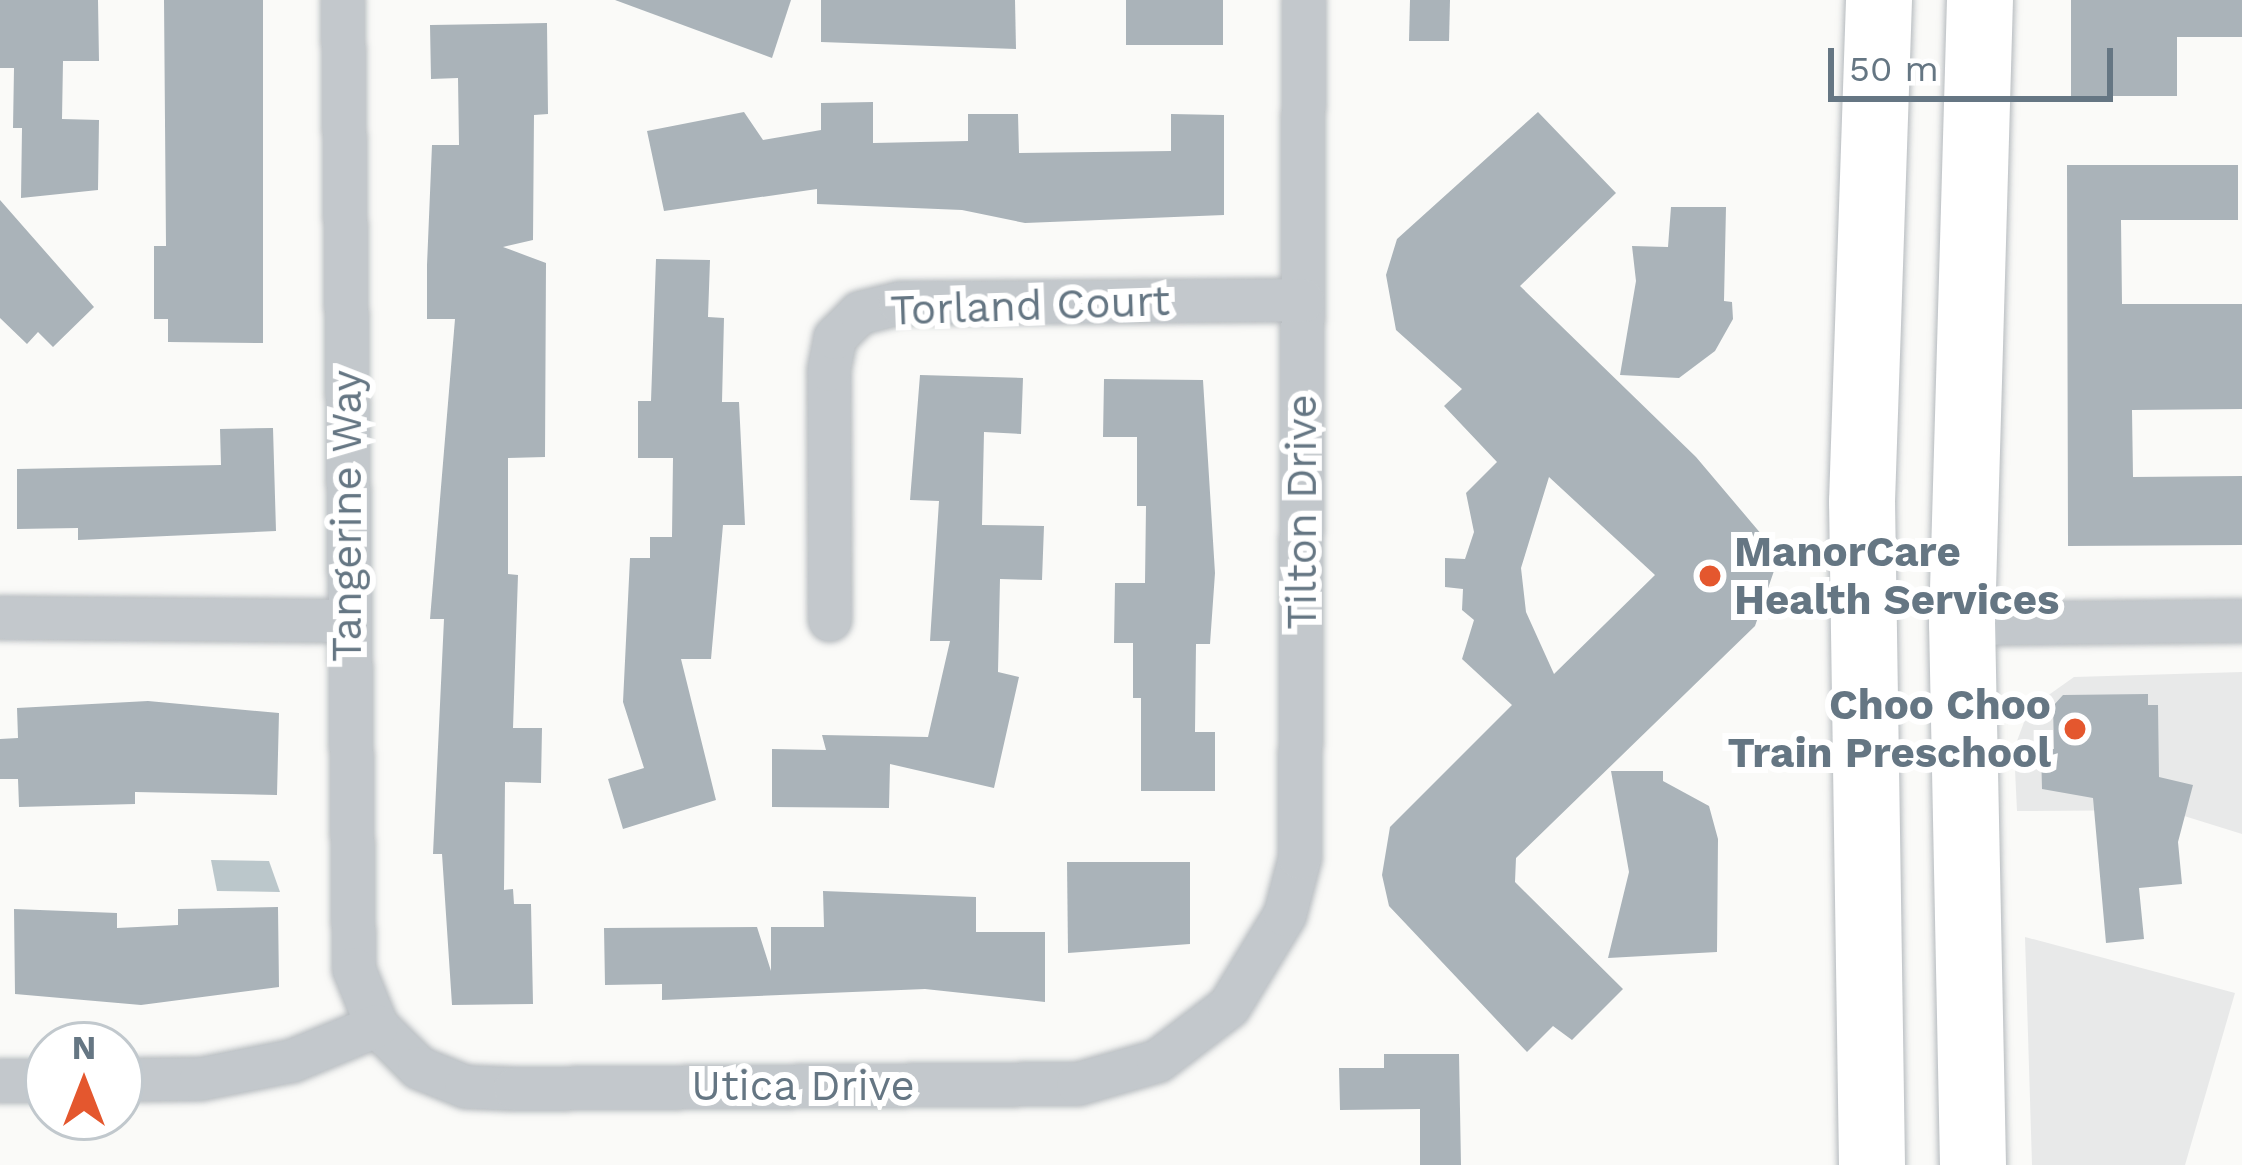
<!DOCTYPE html>
<html>
<head>
<meta charset="utf-8">
<style>
  body { margin:0 }
  #map { position:relative; width:2242px; height:1165px; overflow:hidden; background:#fafaf8; font-family:"Work Sans",sans-serif }
  div>[style] { position:absolute }
  [style*='--x'] { left:calc(var(--x)*1px); top:calc(var(--y)*1px); width:calc(var(--w)*1px); rotate:calc(var(--a)*1deg) }
  .built>* { inset:0; background:#e8e9e9 }
  .water>* { inset:0; background:#bbc7cb }
  .building>* { inset:0; background:#aab3b9 }
  .roads { filter:drop-shadow(0 0 3px #b5babe) drop-shadow(0 0 3px #b5babe) }
  .street>* { height:42px; margin:-21px; padding:0 21px; transform-origin:21px; border-radius:21px; background:#c3c8cc }
  .primary>* { height:66px; margin:-33px; padding:0 33px; transform-origin:33px; border-radius:33px; background:#fff }
  .dots>* { width:33px; height:33px; translate:-50% -50%; box-sizing:border-box; border:6px solid #fff; border-radius:50% }
  span { translate:-50% -50%; white-space:nowrap; text-align:center; line-height:1.15; -webkit-text-stroke:12px #fff; paint-order:stroke }
  .street-label { font-size:42px; color:#657683 }
  .poi-label { font-size:42px; color:#657683; font-weight:700 }
  .left { translate:0 -50%; text-align:left }
  .right { translate:-100% -50%; text-align:right }
  .north { position:absolute; left:24px; top:1021px; width:120px; height:120px; box-sizing:border-box; background:#fff; border:3px solid #c1c8cd; border-radius:50%; rotate:0deg; font-size:33px; font-weight:700; line-height:48px; text-align:center; color:#657683 }
  .north::after { content:''; display:block; margin:auto; width:42px; height:54px; background:#e4572e; clip-path:polygon(50% 0,100% 100%,50% 72%,0 100%) }
  .scale { position:absolute; left:1828px; top:48px; width:285px; height:54px; box-sizing:border-box; border:6px solid #657683; border-top:0; padding-left:15px; font-size:36px; line-height:42px; white-space:nowrap; color:#657683; -webkit-text-stroke:9px #fff; paint-order:stroke }
</style>
</head>
<body>
<div id="map">
  <div class="built">
    <i style="clip-path:polygon(2242px 672px,2242px 834px,2165px 810px,2017px 811px,2014px 749px,2029px 709px,2074px 677px)"></i>
    <i style="clip-path:polygon(2025px 937px,2235px 993px,2185px 1165px,2032px 1165px)"></i>
  </div>
  <div class="water">
    <i style="clip-path:polygon(211px 860px,269px 861px,280px 892px,217px 891px)"></i>
  </div>
  <div class="building">
    <i style="clip-path:polygon(0 0,98px 0,99px 61px,63px 61px,62px 119px,99px 120px,98px 190px,21px 198px,22px 128px,13px 128px,14px 68px,0 68px)"></i>
    <i style="clip-path:polygon(164px 0,263px 0,263px 343px,168px 342px,168px 319px,154px 319px,154px 246px,166px 246px)"></i>
    <i style="clip-path:polygon(615px 0,791px 0,772px 58px)"></i>
    <i style="clip-path:polygon(821px 0,1015px 0,1016px 49px,821px 42px)"></i>
    <i style="clip-path:polygon(1126px 0,1223px 0,1223px 45px,1126px 45px)"></i>
    <i style="clip-path:polygon(1410px 0,1450px 0,1449px 41px,1409px 41px)"></i>
    <i style="clip-path:polygon(2071px 0,2242px 0,2242px 37px,2177px 37px,2177px 96px,2071px 96px)"></i>
    <i style="clip-path:polygon(547px 23px,548px 114px,534px 115px,533px 240px,503px 247px,546px 263px,545px 457px,508px 458px,508px 574px,518px 575px,513px 728px,542px 728px,541px 783px,505px 782px,504px 890px,513px 889px,514px 904px,531px 904px,533px 1004px,452px 1005px,442px 854px,433px 854px,444px 619px,430px 619px,455px 319px,427px 319px,427px 265px,432px 145px,459px 145px,458px 78px,431px 79px,430px 25px)"></i>
    <i style="clip-path:polygon(873px 102px,873px 143px,968px 141px,968px 114px,1018px 114px,1019px 153px,1171px 151px,1171px 114px,1224px 115px,1224px 215px,1025px 223px,962px 210px,817px 204px,817px 189px,664px 211px,647px 131px,744px 112px,763px 140px,821px 130px,821px 103px)"></i>
    <i style="clip-path:polygon(evenodd,1538px 112px,1616px 193px,1520px 286px,1696px 457px,1762px 535px,1775px 568px,1755px 626px,1516px 858px,1515px 882px,1623px 989px,1572px 1040px,1553px 1026px,1527px 1052px,1389px 906px,1382px 875px,1390px 827px,1512px 705px,1462px 659px,1474px 620px,1462px 610px,1463px 589px,1445px 587px,1445px 558px,1465px 559px,1474px 532px,1466px 493px,1497px 462px,1444px 406px,1462px 389px,1396px 330px,1386px 275px,1397px 239px,1538px 112px,1549px 477px,1655px 575px,1554px 674px,1526px 612px,1521px 568px,1549px 477px)"></i>
    <i style="clip-path:polygon(2067px 165px,2238px 165px,2238px 220px,2121px 220px,2122px 304px,2242px 304px,2242px 409px,2132px 410px,2133px 477px,2242px 476px,2242px 545px,2068px 546px)"></i>
    <i style="clip-path:polygon(0 200px,94px 307px,53px 347px,38px 332px,27px 344px,0 318px)"></i>
    <i style="clip-path:polygon(1671px 207px,1726px 207px,1724px 301px,1732px 302px,1733px 319px,1715px 351px,1679px 378px,1620px 375px,1636px 281px,1632px 246px,1668px 247px)"></i>
    <i style="clip-path:polygon(656px 259px,710px 260px,708px 317px,724px 318px,722px 402px,739px 402px,745px 525px,723px 525px,711px 659px,681px 659px,716px 800px,623px 829px,608px 779px,644px 768px,623px 702px,630px 558px,650px 558px,650px 537px,672px 537px,673px 458px,638px 458px,638px 401px,651px 401px)"></i>
    <i style="clip-path:polygon(920px 375px,1023px 378px,1021px 434px,984px 432px,982px 525px,1044px 526px,1042px 580px,1000px 579px,998px 672px,1019px 677px,994px 788px,890px 764px,889px 808px,772px 807px,772px 749px,826px 750px,822px 735px,928px 737px,950px 641px,930px 641px,939px 501px,910px 500px)"></i>
    <i style="clip-path:polygon(1104px 379px,1203px 380px,1215px 573px,1210px 644px,1196px 644px,1195px 732px,1215px 732px,1215px 791px,1141px 791px,1141px 698px,1133px 698px,1133px 643px,1114px 643px,1115px 583px,1145px 583px,1146px 506px,1137px 506px,1137px 437px,1103px 437px)"></i>
    <i style="clip-path:polygon(273px 428px,276px 531px,78px 540px,78px 528px,17px 529px,17px 469px,221px 465px,220px 429px)"></i>
    <i style="clip-path:polygon(2148px 694px,2148px 705px,2158px 705px,2159px 777px,2193px 785px,2178px 842px,2182px 884px,2139px 888px,2144px 939px,2106px 943px,2093px 798px,2042px 789px,2041px 749px,2054px 749px,2053px 706px,2063px 695px)"></i>
    <i style="clip-path:polygon(148px 701px,279px 713px,277px 795px,135px 792px,135px 804px,19px 807px,18px 779px,0 779px,0 739px,18px 738px,17px 708px)"></i>
    <i style="clip-path:polygon(1611px 771px,1663px 771px,1663px 781px,1709px 806px,1718px 839px,1717px 952px,1608px 958px,1629px 872px)"></i>
    <i style="clip-path:polygon(1067px 862px,1190px 862px,1190px 944px,1068px 953px)"></i>
    <i style="clip-path:polygon(823px 891px,976px 897px,976px 932px,1045px 932px,1045px 1002px,925px 989px,662px 1000px,662px 984px,605px 985px,604px 928px,757px 927px,771px 971px,771px 927px,824px 927px)"></i>
    <i style="clip-path:polygon(278px 907px,279px 987px,141px 1005px,15px 994px,14px 909px,117px 913px,117px 928px,178px 925px,178px 909px)"></i>
    <i style="clip-path:polygon(1384px 1054px,1459px 1054px,1461px 1165px,1420px 1165px,1420px 1109px,1340px 1110px,1339px 1068px,1384px 1068px)"></i>
  </div>
  <div class="roads">
    <div class="street">
      <i style="--x:343;--y:0;--w:969;--a:89.35"></i>
      <i style="--x:354;--y:969;--w:61;--a:68"></i>
      <i style="--x:377;--y:1026;--w:59;--a:45"></i>
      <i style="--x:419;--y:1068;--w:51;--a:22"></i>
      <i style="--x:466;--y:1087;--w:49;--a:2.3"></i>
      <i style="--x:515;--y:1089;--w:563;--a:-0.51"></i>
      <i style="--x:1078;--y:1084;--w:83;--a:-16"></i>
      <i style="--x:1158;--y:1061;--w:89;--a:-37.3"></i>
      <i style="--x:1229;--y:1007;--w:108;--a:-58.7"></i>
      <i style="--x:1285;--y:915;--w:59;--a:-75.3"></i>
      <i style="--x:1300;--y:858;--w:858;--a:-89.73"></i>
      <i style="--x:0;--y:618;--w:349;--a:0.5"></i>
      <i style="--x:830;--y:620;--w:250;--a:-90.2"></i>
      <i style="--x:829;--y:370;--w:33;--a:-79"></i>
      <i style="--x:835;--y:338;--w:35;--a:-45"></i>
      <i style="--x:860;--y:313;--w:41;--a:-14"></i>
      <i style="--x:900;--y:303;--w:403;--a:-0.4"></i>
      <i style="--x:1962;--y:624;--w:280;--a:-0.6"></i>
      <i style="--x:120;--y:1080;--w:81;--a:-0.7"></i>
      <i style="--x:201;--y:1079;--w:93;--a:-11.2"></i>
      <i style="--x:292;--y:1061;--w:92;--a:-22.4"></i>
      <i style="--x:0;--y:1081;--w:48;--a:0"></i>
    </div>
    <div class="primary">
      <i style="--x:1872;--y:1165;--w:663;--a:-90.86"></i>
      <i style="--x:1862;--y:502;--w:502;--a:-88.06"></i>
      <i style="--x:1973;--y:1165;--w:541;--a:-91.16"></i>
      <i style="--x:1962;--y:624;--w:624;--a:-88.35"></i>
    </div>
  </div>
  <div class="dots">
    <i style="left:1710px;top:576px;background:#e4572e"></i>
    <i style="left:2075px;top:729px;background:#e4572e"></i>
  </div>
  <div class="street-label">
    <span style="left:1030px;top:306px;rotate:-2deg">Torland Court</span>
    <span style="left:1302px;top:512px;rotate:-90deg">Tilton Drive</span>
    <span style="left:347px;top:516px;rotate:-90deg">Tangerine Way</span>
    <span style="left:803px;top:1086px">Utica Drive</span>
  </div>
  <div class="poi-label">
    <span class="left" style="left:1734px;top:576px">ManorCare<br>Health Services</span>
    <span class="right" style="left:2051px;top:729px">Choo Choo<br>Train Preschool</span>
  </div>
  <div class="north">N</div>
  <div class="scale">50 m</div>
</div>
</body>
</html>
